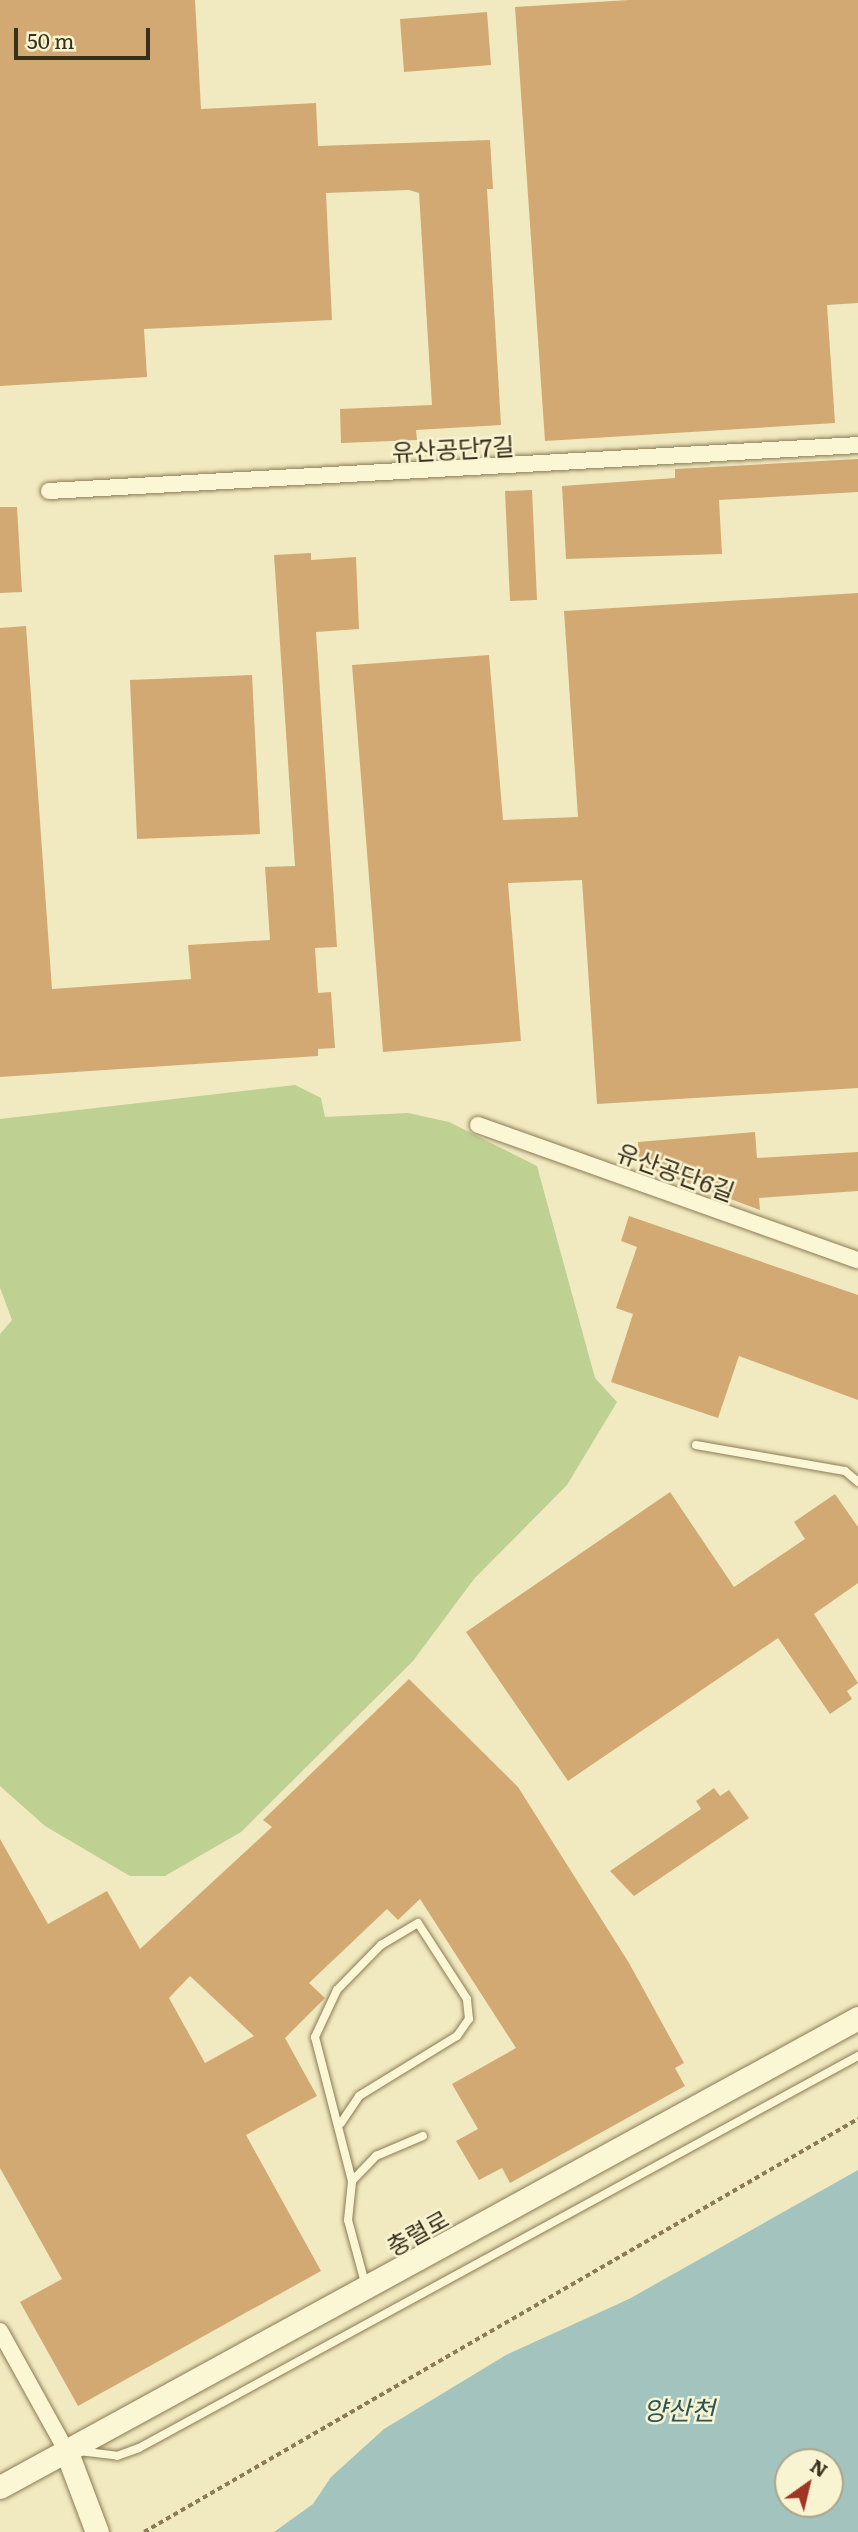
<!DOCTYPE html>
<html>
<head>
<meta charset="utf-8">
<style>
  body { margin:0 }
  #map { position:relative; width:858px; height:2532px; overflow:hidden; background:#f1eac0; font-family:Literata,"Noto Sans KR",serif }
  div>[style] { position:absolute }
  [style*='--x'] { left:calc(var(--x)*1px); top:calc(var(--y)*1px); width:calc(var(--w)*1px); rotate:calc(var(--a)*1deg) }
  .green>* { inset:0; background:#bfd093 }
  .water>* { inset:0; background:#a3c3be }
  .building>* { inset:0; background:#d2a973 }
  .path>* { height:3.5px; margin-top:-1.75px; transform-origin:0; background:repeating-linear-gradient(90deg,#8b7b56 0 5px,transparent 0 8.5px) }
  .roads { filter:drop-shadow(0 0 2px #8b7b56) drop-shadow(0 0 2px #8b7b56) }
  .lane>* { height:8px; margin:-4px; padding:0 4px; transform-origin:4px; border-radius:4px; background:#fbf6d4 }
  .street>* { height:16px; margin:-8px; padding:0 8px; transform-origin:8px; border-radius:8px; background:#fbf6d4 }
  .secondary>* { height:23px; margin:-11.5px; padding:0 11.5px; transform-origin:11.5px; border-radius:11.5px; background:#fbf6d4 }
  span { translate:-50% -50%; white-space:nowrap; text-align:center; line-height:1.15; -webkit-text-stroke:5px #f8f3d0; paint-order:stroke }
  .street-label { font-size:24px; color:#3a2f1c }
  .water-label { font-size:26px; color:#2a565b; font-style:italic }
  .north { position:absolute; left:774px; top:2448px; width:70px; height:70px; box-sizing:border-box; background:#f8f3d0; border:2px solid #aca588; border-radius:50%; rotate:34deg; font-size:19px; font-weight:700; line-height:28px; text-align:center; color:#3a2f1c }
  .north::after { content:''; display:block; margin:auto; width:24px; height:32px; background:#9f3522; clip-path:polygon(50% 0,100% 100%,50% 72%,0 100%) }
  .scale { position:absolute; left:14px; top:28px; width:136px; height:32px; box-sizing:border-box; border:4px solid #3a2f1c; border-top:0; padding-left:9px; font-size:21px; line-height:24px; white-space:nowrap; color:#3a2f1c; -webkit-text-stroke:5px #f8f3d0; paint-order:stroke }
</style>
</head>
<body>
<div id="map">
  <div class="green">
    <i style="clip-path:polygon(295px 1085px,321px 1098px,325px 1117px,408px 1113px,449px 1122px,537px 1166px,595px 1378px,617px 1402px,567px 1485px,474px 1579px,413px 1661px,241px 1832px,165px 1876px,130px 1876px,45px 1826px,0 1786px,0 1334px,12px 1320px,0 1288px,0 1119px)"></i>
  </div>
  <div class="water">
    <i style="clip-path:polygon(evenodd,858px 2170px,858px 2532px,274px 2532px,313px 2504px,331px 2477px,384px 2429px,506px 2355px,629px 2299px,858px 2170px,788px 2462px,830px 2462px,830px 2504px,788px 2504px,788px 2462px)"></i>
  </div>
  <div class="building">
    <i style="clip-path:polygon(0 0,195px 0,201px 109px,316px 103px,318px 146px,490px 140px,493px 189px,487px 189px,501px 425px,416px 430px,417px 440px,341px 443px,340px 409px,432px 405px,419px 193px,409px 190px,326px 193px,332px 320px,144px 329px,147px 377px,0 386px)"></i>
    <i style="clip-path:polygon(629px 0,858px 0,858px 303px,827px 305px,835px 423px,545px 441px,515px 7px)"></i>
    <i style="clip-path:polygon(487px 12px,491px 65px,404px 72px,400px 19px)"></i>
    <i style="clip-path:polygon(858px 459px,858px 492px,719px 500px,722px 554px,566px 559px,562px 486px,675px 478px,675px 469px)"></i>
    <i style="clip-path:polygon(532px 490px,537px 600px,510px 601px,505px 491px)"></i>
    <i style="clip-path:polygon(0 507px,17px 507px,22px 592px,0 593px)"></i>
    <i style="clip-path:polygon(311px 553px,311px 560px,356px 557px,359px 629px,316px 632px,337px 947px,315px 948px,318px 993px,331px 992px,335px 1048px,318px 1049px,318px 1056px,0 1077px,0 628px,26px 626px,52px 989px,191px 979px,188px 945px,270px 940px,265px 867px,295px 866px,274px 555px)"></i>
    <i style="clip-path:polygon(858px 593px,858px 1088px,597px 1104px,582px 880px,508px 883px,521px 1041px,383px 1052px,352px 665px,489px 655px,503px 820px,578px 817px,564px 611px)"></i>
    <i style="clip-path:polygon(252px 675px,260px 834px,137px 839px,130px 680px)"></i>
    <i style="clip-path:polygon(755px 1132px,757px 1158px,858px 1152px,858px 1191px,759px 1198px,760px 1210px,639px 1165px,638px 1142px)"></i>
    <i style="clip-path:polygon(629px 1216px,858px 1295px,858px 1400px,739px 1356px,718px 1418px,611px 1382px,633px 1314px,616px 1308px,637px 1247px,621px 1241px)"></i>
    <i style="clip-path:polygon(670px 1492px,734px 1587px,805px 1539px,794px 1522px,835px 1494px,858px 1527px,858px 1583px,814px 1614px,858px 1683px,847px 1691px,852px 1699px,830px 1714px,778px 1638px,568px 1781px,466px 1632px)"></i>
    <i style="clip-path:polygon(evenodd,409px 1679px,518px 1787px,629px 1963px,684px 2063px,675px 2068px,685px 2086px,510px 2183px,502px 2168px,479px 2180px,456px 2141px,478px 2129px,452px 2084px,516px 2048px,420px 1899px,398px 1920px,387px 1909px,309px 1983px,325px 1998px,285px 2038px,317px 2096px,246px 2135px,321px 2271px,78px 2406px,20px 2302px,62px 2279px,0 2168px,0 1839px,48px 1924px,107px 1891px,140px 1949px,272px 1827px,263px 1820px,409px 1679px,190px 1976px,254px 2036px,205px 2063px,169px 1998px,190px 1976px)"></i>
    <i style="clip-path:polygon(714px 1788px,720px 1796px,729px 1790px,749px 1818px,634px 1896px,610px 1871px,701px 1809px,696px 1801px)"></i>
  </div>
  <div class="path">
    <i style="--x:144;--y:2532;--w:825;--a:-30.05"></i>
  </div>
  <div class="roads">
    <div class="lane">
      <i style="--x:696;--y:1445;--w:151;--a:9.9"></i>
      <i style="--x:845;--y:1471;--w:17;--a:40"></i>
      <i style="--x:341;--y:2123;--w:32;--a:-56"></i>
      <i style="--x:359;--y:2096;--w:115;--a:-31.5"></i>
      <i style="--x:457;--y:2036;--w:21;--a:-55"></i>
      <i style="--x:469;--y:2019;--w:20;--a:-96"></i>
      <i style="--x:467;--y:1999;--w:90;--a:-122.8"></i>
      <i style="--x:418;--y:1923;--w:43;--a:149.3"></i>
      <i style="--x:381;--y:1945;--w:63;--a:134.4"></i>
      <i style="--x:337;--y:1990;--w:52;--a:115.1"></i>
      <i style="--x:315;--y:2037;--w:149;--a:75.6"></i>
      <i style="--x:365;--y:2283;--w:65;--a:-105.1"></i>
      <i style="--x:348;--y:2220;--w:39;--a:-84"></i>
      <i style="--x:352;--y:2181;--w:35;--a:-46"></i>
      <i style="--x:376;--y:2156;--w:51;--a:-23.1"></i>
      <i style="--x:79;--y:2451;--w:38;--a:7"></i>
      <i style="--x:117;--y:2456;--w:23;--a:-20"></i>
      <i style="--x:139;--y:2448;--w:819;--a:-28.6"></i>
    </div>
    <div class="street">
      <i style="--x:49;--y:491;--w:810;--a:-3.25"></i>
      <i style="--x:478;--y:1125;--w:403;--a:19.6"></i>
      <i style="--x:0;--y:2331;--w:136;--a:61"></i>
    </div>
    <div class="secondary">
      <i style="--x:66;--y:2450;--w:88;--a:69.3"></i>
      <i style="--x:0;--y:2487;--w:978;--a:-28.66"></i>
    </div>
  </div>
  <div class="street-label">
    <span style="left:453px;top:448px;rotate:-3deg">유산공단7길</span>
    <span style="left:676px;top:1171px;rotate:20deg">유산공단6길</span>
    <span style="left:417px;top:2232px;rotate:-29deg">충렬로</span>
  </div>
  <div class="water-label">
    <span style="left:679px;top:2409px">양산천</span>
  </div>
  <div class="north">N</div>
  <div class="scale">50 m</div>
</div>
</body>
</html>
